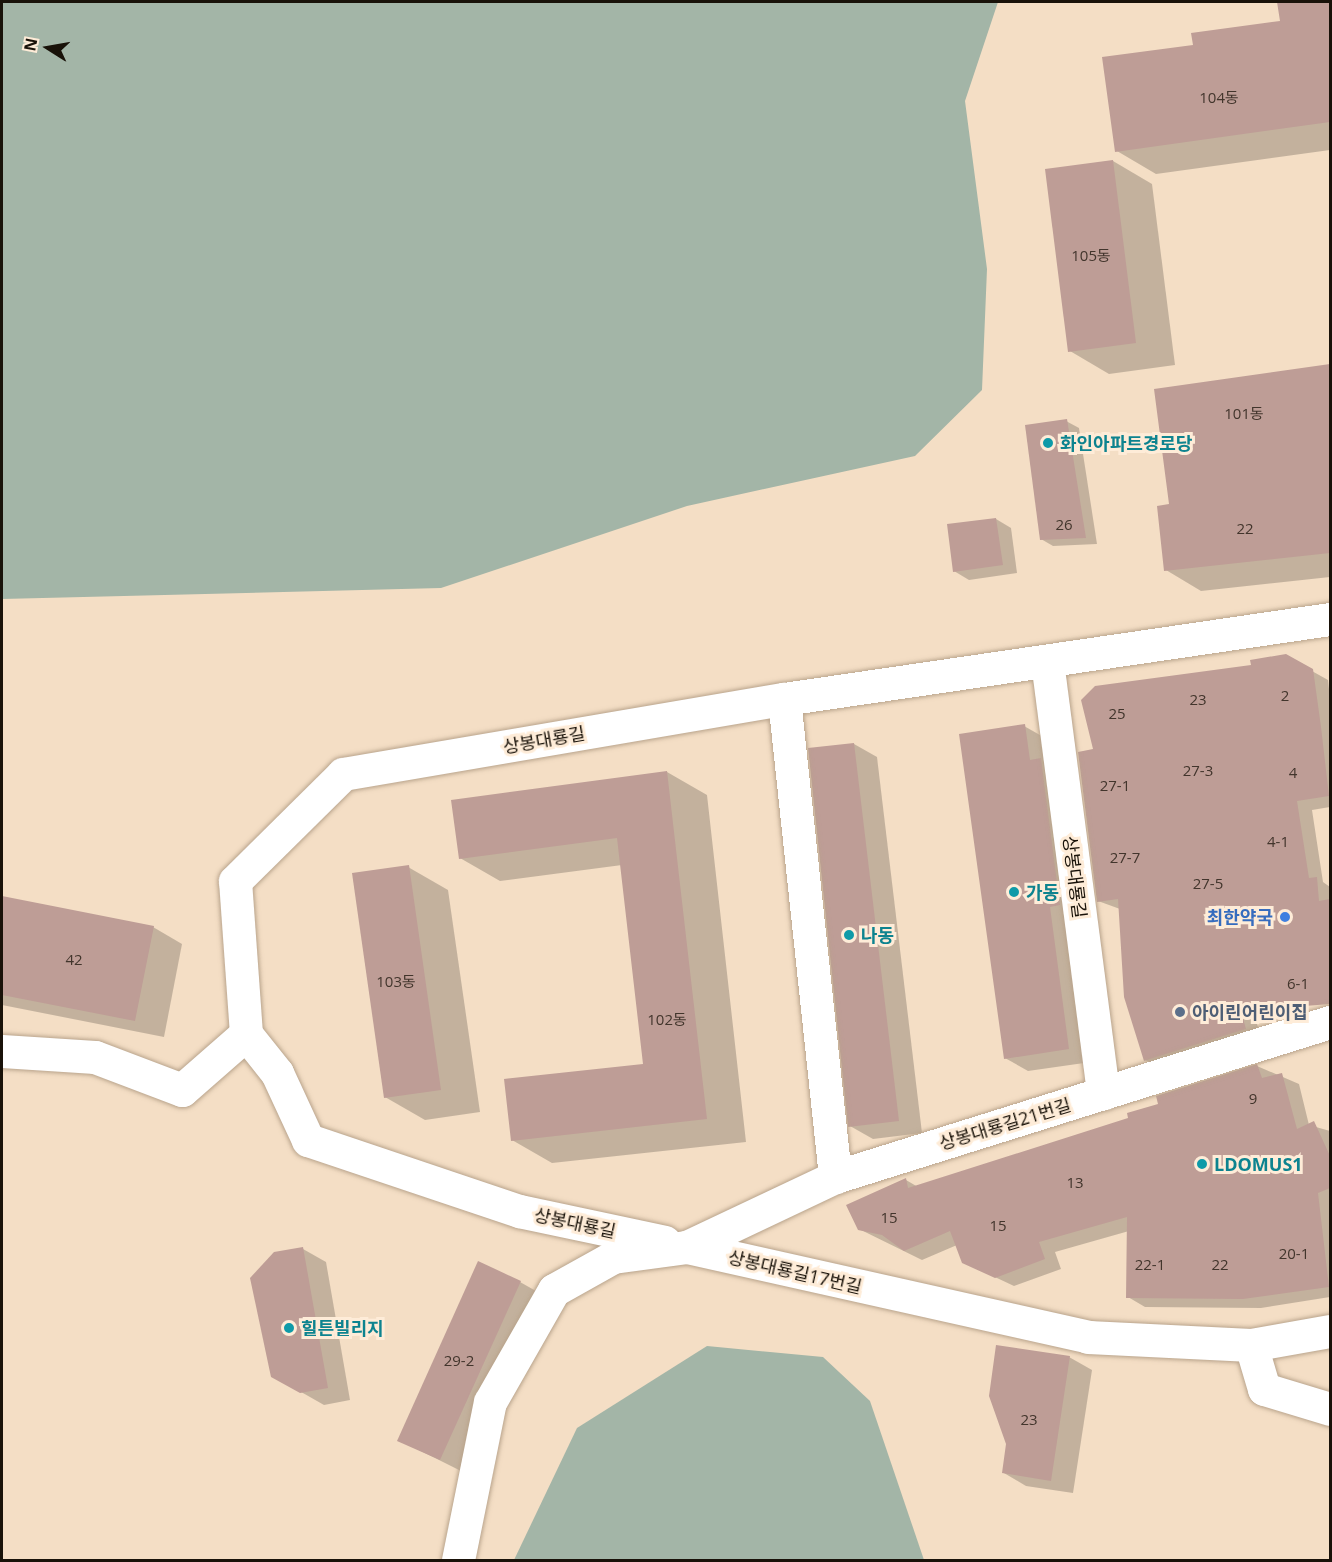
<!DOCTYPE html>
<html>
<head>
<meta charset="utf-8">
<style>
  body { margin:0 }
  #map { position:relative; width:1332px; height:1562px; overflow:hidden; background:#f4dec5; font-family:"Open Sans","Noto Sans KR",sans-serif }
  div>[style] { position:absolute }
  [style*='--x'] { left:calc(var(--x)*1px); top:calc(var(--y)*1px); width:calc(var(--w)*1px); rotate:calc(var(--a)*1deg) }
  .green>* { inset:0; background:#a3b5a7 }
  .shadow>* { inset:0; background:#0003 }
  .building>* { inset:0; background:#be9d96 }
  .roads { filter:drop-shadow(0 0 2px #b9a48c) drop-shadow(0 0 2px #b9a48c) }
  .minor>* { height:33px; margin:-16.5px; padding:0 16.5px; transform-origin:16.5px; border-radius:16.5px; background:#fff }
  .tertiary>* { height:33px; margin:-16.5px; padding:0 16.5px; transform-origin:16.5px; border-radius:16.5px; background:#fff }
  .dots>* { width:16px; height:16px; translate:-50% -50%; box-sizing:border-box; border:3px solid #feecd8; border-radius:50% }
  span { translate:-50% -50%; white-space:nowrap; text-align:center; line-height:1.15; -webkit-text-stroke:6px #feecd8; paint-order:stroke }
  .number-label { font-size:15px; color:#42352c }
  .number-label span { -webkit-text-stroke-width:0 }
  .culture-label { font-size:18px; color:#0d838f; font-weight:700 }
  .left { translate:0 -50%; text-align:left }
  .street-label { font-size:18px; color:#191209 }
  .shop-label { font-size:18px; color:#366cbe; font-weight:700 }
  .right { translate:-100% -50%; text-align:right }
  .service-label { font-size:18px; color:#4e5e75; font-weight:700 }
  .frame { position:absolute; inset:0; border:3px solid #191209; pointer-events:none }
  .north { position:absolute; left:18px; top:18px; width:60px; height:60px; -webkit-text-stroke:4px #feecd8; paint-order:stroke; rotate:281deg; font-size:16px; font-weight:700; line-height:24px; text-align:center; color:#191209 }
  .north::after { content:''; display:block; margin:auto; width:21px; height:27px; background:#191209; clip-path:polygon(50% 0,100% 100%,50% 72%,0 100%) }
</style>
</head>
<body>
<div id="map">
  <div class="green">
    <i style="clip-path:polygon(2px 2px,998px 2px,965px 101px,987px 269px,982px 390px,915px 456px,687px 506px,441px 588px,2px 599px)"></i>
    <i style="clip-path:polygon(707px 1346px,823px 1357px,870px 1401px,924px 1560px,514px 1560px,577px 1428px)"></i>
  </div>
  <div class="shadow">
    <i style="clip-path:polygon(1278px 2px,1330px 2px,1330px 150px,1156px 174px,1117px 151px,1194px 46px,1281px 22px)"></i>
    <i style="clip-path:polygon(1113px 161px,1152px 184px,1175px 365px,1109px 374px,1070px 351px)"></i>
    <i style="clip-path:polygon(1330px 366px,1330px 577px,1201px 591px,1166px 570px,1170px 506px,1155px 390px)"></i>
    <i style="clip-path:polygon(1066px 421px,1079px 428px,1097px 544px,1053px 546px,1041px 539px)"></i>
    <i style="clip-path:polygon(996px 519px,1011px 528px,1017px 573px,969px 580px,954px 571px)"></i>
    <i style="clip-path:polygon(1285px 656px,1328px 680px,1330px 698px,1330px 807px,1312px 810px,1323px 882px,1330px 887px,1330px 989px,1207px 1005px,1256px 1021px,1261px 1037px,1161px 1068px,1145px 1060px,1120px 909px,1098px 901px,1095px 751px,1253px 667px)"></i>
    <i style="clip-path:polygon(1024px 726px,1047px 739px,1091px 1062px,1028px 1071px,1005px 1058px)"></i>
    <i style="clip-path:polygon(854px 744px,877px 757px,922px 1133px,873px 1139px,850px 1126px)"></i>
    <i style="clip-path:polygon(667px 772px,707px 795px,746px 1142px,552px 1163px,512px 1140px,645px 1066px,622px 865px,500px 881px,460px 858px)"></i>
    <i style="clip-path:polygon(408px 867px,448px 890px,480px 1112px,425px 1120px,385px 1097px)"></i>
    <i style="clip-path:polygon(2px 897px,153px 927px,182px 944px,164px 1037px,2px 1005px)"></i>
    <i style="clip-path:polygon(1257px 1066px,1299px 1084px,1309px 1125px,1330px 1131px,1330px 1297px,1261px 1308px,1145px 1307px,1128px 1297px,1129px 1231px,1055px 1252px,1061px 1269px,1014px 1286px,963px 1262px,957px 1245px,922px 1260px,859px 1229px,906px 1180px,918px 1187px,1130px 1119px)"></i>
    <i style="clip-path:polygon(303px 1249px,326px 1262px,350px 1400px,324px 1405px,273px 1376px)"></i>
    <i style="clip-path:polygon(520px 1282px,543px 1295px,463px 1472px,399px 1440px)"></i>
    <i style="clip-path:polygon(1069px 1357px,1092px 1370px,1073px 1493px,1026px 1486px,1004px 1473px)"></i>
  </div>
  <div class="building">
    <i style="clip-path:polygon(1277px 2px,1330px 2px,1330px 122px,1115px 152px,1102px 57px,1193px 45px,1191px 33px,1280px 21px)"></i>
    <i style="clip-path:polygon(1113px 160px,1136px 343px,1068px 352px,1045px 169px)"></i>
    <i style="clip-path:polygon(1330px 364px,1330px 553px,1164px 571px,1157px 506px,1169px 504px,1154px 389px)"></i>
    <i style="clip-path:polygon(1067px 419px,1086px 538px,1040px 540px,1025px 425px)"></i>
    <i style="clip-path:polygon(996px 518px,1003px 565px,953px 572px,947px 524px)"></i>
    <i style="clip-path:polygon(1286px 654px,1313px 669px,1321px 727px,1329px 796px,1297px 801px,1309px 878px,1317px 877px,1319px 901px,1330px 899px,1330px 1004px,1241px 1011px,1246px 1029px,1144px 1061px,1124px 997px,1118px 899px,1097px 902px,1078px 752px,1093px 749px,1081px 700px,1095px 686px,1251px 665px,1250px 660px)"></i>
    <i style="clip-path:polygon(1025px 724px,1030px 760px,1041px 758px,1060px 905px,1050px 907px,1069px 1049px,1004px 1059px,959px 734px)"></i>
    <i style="clip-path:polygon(854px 743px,899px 1121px,848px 1127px,808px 748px)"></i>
    <i style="clip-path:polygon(667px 771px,707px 1119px,511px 1141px,504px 1079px,643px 1064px,617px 838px,459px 859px,451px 800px)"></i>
    <i style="clip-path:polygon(409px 865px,441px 1090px,384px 1098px,352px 873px)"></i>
    <i style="clip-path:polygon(2px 896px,154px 926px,135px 1021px,2px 995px)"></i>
    <i style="clip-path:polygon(1257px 1064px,1262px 1078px,1282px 1073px,1297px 1129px,1314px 1121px,1330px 1156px,1330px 1188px,1318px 1193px,1329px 1287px,1243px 1299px,1126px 1298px,1127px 1217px,1039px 1242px,1045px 1259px,995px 1278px,962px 1263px,950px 1231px,904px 1251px,882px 1235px,858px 1230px,846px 1205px,906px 1178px,908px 1188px,1128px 1118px,1127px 1113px,1158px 1104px,1156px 1096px)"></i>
    <i style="clip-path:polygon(303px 1247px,328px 1388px,300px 1393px,271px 1377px,250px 1278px,274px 1252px)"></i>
    <i style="clip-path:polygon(478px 1261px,521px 1281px,440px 1460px,397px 1441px)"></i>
    <i style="clip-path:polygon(996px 1345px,1070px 1356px,1051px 1481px,1002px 1473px,1006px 1444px,989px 1396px)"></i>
  </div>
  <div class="roads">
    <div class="minor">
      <i style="--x:1047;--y:661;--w:436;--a:82.6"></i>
      <i style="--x:784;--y:699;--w:481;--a:83.9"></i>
      <i style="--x:246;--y:1034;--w:50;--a:51.5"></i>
      <i style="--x:277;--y:1073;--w:74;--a:65.2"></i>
      <i style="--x:308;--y:1140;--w:223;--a:18.6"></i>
      <i style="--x:519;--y:1211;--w:149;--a:12"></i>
      <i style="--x:2;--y:1051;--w:93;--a:3.7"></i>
      <i style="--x:95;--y:1057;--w:93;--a:20.8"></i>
      <i style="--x:182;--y:1090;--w:85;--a:-41.2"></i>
      <i style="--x:246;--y:1034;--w:153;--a:-94.1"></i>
      <i style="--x:235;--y:881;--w:152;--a:-44.7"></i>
      <i style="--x:687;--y:1247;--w:164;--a:-25.3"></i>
      <i style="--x:835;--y:1177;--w:519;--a:-17.39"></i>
      <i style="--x:1251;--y:1345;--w:46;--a:73.5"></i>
      <i style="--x:1264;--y:1389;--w:69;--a:16.9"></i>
      <i style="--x:458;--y:1560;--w:161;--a:-78.6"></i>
      <i style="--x:490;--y:1402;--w:129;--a:-60.3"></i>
      <i style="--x:554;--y:1290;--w:68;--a:-29.2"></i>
      <i style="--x:613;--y:1257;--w:75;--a:-7.7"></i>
      <i style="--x:687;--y:1247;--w:411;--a:12.6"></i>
      <i style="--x:1088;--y:1337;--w:163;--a:2.8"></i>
      <i style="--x:1251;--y:1345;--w:80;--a:-10"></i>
    </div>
    <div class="tertiary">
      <i style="--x:343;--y:774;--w:447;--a:-9.7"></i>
      <i style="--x:784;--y:699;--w:552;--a:-8.34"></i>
    </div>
  </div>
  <div class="dots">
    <i style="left:1048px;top:443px;background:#0f9aa8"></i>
    <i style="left:1014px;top:892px;background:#0f9aa8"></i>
    <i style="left:1285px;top:917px;background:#3f7fe0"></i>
    <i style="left:849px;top:935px;background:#0f9aa8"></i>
    <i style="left:1180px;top:1012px;background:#5c6f8a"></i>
    <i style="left:1202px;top:1164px;background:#0f9aa8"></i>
    <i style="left:289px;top:1328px;background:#0f9aa8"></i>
  </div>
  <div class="number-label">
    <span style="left:1219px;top:98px">104동</span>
    <span style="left:1091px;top:256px">105동</span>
    <span style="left:1244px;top:414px">101동</span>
    <span style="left:1064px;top:525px">26</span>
    <span style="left:1245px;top:529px">22</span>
    <span style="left:1285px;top:696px">2</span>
    <span style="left:1198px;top:700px">23</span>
    <span style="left:1117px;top:714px">25</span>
    <span style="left:1198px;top:771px">27-3</span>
    <span style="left:1293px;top:773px">4</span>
    <span style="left:1115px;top:786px">27-1</span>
    <span style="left:1278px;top:842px">4-1</span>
    <span style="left:1125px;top:858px">27-7</span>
    <span style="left:1208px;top:884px">27-5</span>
    <span style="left:74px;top:960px">42</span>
    <span style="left:396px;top:982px">103동</span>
    <span style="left:1298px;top:984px">6-1</span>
    <span style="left:667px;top:1020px">102동</span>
    <span style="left:1253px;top:1099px">9</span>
    <span style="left:1075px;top:1183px">13</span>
    <span style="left:889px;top:1218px">15</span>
    <span style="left:998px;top:1226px">15</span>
    <span style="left:1294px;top:1254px">20-1</span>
    <span style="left:1150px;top:1265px">22-1</span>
    <span style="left:1220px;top:1265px">22</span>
    <span style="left:459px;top:1361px">29-2</span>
    <span style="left:1029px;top:1420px">23</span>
  </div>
  <div class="culture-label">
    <span class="left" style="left:1060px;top:443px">화인아파트경로당</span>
    <span class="left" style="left:1026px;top:892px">가동</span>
    <span class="left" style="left:861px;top:935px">나동</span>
    <span class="left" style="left:1214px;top:1164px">LDOMUS1</span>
    <span class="left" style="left:301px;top:1328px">힐튼빌리지</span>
  </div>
  <div class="street-label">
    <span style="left:544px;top:740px;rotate:-10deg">상봉대룡길</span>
    <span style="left:1075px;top:877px;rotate:83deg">상봉대룡길</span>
    <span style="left:1005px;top:1124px;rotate:-17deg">상봉대룡길21번길</span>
    <span style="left:575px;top:1223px;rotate:12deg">상봉대룡길</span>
    <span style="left:795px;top:1272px;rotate:13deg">상봉대룡길17번길</span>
  </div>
  <div class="shop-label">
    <span class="right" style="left:1273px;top:917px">최한약국</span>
  </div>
  <div class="service-label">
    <span class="left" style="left:1192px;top:1012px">아이린어린이집</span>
  </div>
  <div class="frame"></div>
  <div class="north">N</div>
</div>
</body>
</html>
